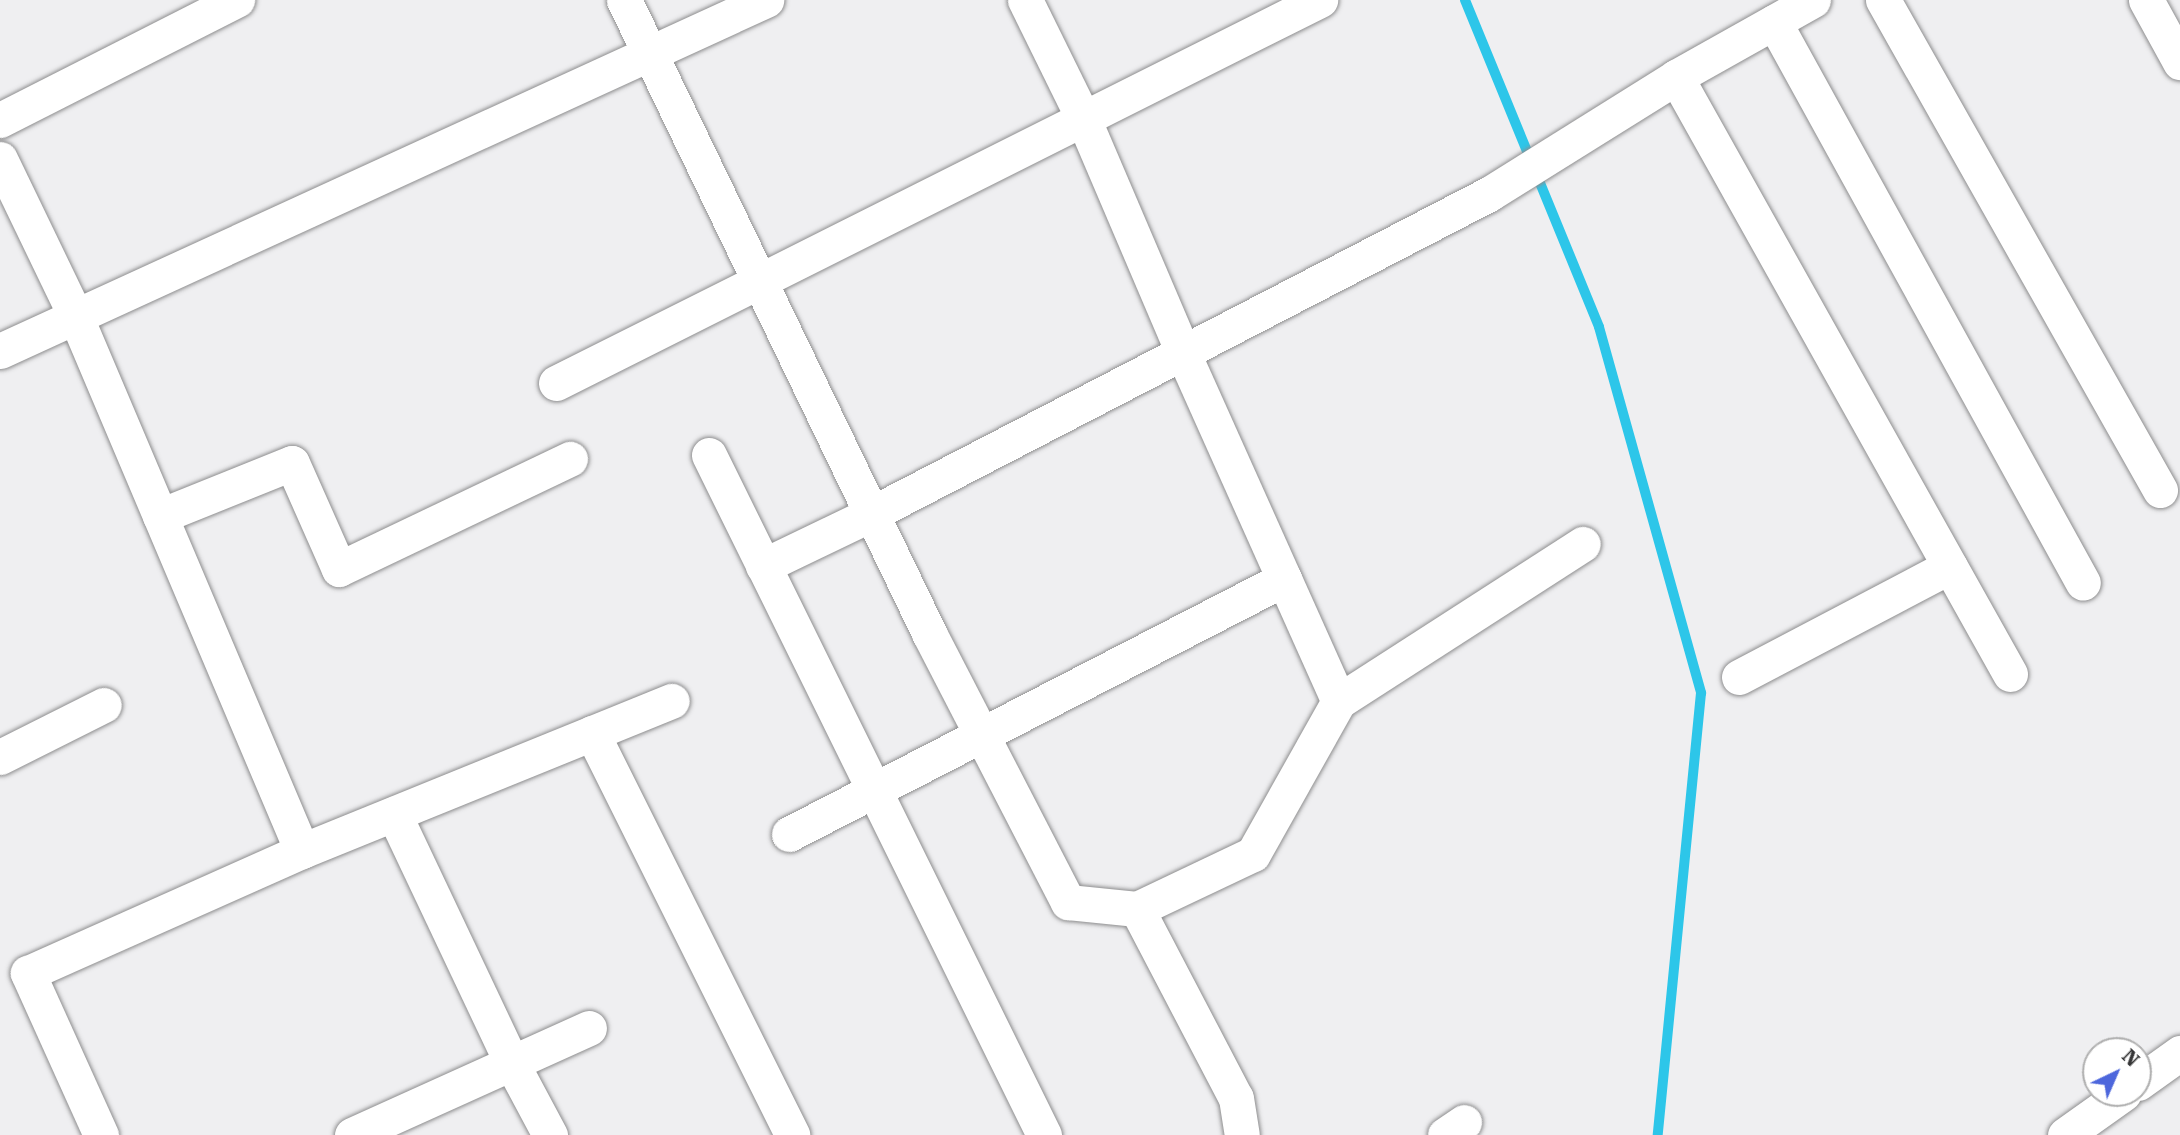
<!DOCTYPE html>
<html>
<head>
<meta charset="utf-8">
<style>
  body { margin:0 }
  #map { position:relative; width:2180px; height:1135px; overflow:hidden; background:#efeff1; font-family:"Roboto Serif",serif }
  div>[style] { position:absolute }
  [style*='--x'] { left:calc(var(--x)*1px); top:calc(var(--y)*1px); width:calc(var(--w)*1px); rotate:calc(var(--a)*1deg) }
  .stream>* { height:10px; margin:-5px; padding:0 5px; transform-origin:5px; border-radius:5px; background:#2dc6e9 }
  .roads { filter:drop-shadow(0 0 2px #8d8d8e) drop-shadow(0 0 2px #8d8d8e) }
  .minor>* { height:35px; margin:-17.5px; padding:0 17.5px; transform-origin:17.5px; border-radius:17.5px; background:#fff }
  span { translate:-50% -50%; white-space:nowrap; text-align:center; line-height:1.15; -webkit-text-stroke:5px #fff; paint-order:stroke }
  .north { position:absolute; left:2082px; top:1037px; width:70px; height:70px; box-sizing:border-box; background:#fff; border:2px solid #afafaf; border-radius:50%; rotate:44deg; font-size:19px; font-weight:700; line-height:28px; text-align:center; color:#363637 }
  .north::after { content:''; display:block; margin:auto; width:24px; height:32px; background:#4d67dc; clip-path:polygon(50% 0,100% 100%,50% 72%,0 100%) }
</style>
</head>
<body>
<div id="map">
  <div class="stream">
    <i style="--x:1465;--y:0;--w:353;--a:67.7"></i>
    <i style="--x:1599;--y:327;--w:380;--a:74.4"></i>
    <i style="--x:1701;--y:693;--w:444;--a:95.6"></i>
  </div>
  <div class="roads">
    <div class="minor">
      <i style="--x:624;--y:0;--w:703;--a:64.27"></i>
      <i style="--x:929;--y:633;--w:303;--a:62.7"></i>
      <i style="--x:1068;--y:902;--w:69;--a:5.8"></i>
      <i style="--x:1137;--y:909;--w:213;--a:62.4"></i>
      <i style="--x:1236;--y:1098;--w:37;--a:81"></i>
      <i style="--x:1025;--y:0;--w:131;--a:63.8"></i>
      <i style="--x:1083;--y:118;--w:255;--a:66.9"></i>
      <i style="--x:1183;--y:353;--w:381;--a:65.9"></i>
      <i style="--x:1883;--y:0;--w:563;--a:60.52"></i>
      <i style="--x:2146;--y:0;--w:71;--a:61.3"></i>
      <i style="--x:1774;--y:22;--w:640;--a:61.15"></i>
      <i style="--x:1676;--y:77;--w:684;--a:60.77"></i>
      <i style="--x:0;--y:120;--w:266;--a:-26.9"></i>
      <i style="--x:0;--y:159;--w:173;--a:64.3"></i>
      <i style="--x:75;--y:315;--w:582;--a:67.05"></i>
      <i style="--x:0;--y:351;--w:843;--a:-24.62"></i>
      <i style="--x:556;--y:383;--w:855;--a:-26.63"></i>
      <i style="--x:709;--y:455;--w:758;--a:63.77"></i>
      <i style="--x:160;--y:516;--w:142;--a:-21.9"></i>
      <i style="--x:292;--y:463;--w:116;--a:66.1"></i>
      <i style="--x:339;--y:569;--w:256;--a:-25.5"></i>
      <i style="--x:763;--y:566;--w:120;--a:-25.7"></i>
      <i style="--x:871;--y:514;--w:696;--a:-27.38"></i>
      <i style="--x:1489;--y:194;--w:221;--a:-32"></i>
      <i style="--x:1676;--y:77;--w:157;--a:-29.3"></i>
      <i style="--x:1739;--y:677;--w:238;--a:-27.7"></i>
      <i style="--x:592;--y:733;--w:449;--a:63.5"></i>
      <i style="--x:0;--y:757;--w:116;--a:-26.6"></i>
      <i style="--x:394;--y:814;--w:274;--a:64.7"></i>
      <i style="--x:511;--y:1062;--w:83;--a:61.9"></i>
      <i style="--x:789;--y:834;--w:557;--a:-27.26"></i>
      <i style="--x:1137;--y:909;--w:128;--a:-25.4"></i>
      <i style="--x:1253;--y:854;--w:176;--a:-60.7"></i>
      <i style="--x:1339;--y:701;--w:290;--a:-32.8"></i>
      <i style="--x:2138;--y:1083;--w:52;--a:-35.5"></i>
      <i style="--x:101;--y:1135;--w:178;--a:-114.3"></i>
      <i style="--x:28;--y:973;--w:300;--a:-24"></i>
      <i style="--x:302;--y:851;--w:399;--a:-22.1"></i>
      <i style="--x:352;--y:1135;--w:260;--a:-24.3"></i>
      <i style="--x:1445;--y:1135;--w:23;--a:-34"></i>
      <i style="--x:2065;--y:1135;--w:72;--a:-35.4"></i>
    </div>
  </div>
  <div class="north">N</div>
</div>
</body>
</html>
